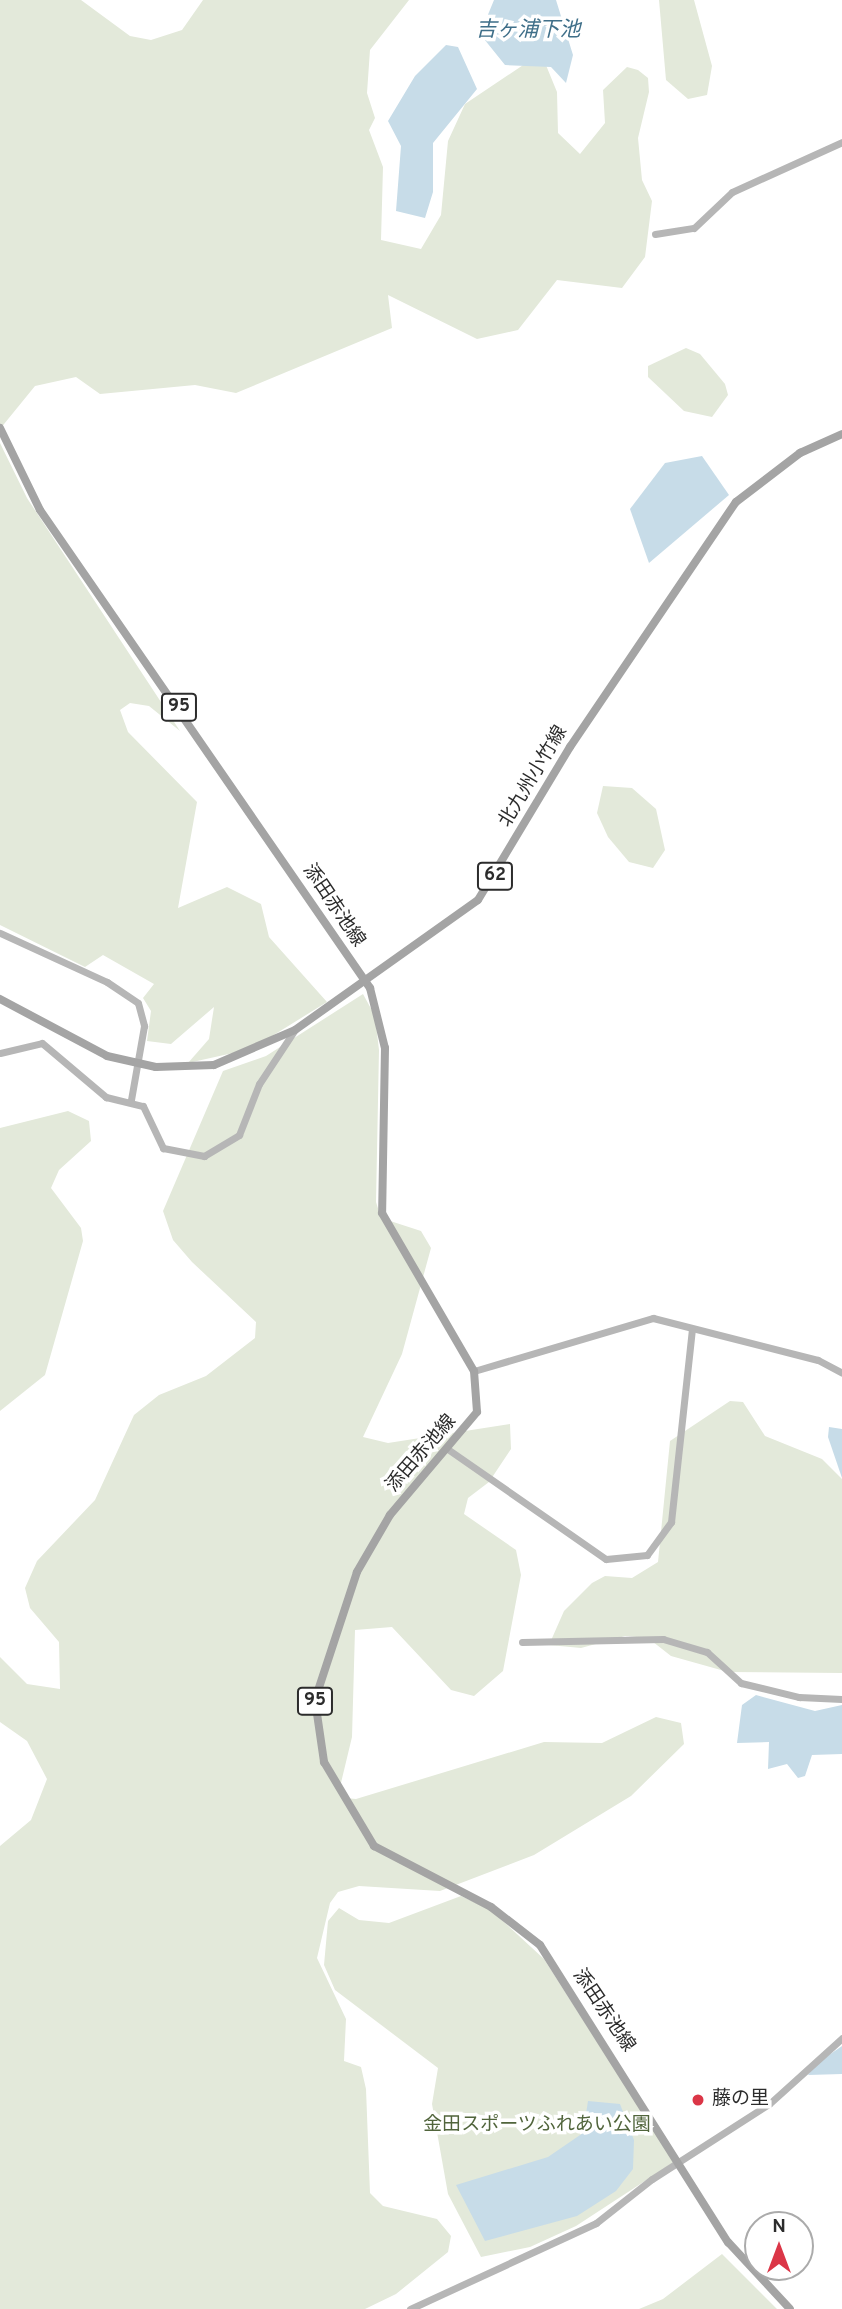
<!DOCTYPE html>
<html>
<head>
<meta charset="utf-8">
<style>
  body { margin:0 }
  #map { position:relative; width:842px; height:2309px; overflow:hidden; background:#fff; font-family:Overpass,"Noto Sans JP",sans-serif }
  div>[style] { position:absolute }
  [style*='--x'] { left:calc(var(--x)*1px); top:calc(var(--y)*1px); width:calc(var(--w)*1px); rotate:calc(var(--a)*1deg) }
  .green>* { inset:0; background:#e3e9da }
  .water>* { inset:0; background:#c7dce8 }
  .secondary>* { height:7px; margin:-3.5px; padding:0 3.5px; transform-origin:3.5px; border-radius:3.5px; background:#b6b6b6 }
  .primary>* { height:8px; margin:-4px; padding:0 4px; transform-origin:4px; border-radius:4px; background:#a4a4a4 }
  .dots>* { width:19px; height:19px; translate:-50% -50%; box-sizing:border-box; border:4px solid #fff; border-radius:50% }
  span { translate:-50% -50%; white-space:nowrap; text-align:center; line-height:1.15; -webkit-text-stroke:7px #fff; paint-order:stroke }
  .shield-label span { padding:2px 5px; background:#fff; border:2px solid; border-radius:5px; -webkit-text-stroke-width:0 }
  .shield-label { font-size:18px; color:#2c2c2c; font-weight:700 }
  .street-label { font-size:19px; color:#2c2c2c }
  .poi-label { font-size:19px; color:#2c2c2c }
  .left { translate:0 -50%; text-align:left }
  .park-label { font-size:19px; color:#51653c }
  .water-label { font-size:21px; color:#3f6f89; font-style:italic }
  .north { position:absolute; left:744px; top:2211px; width:70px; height:70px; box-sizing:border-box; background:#fff; border:2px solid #ababab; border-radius:50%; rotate:0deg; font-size:19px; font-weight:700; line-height:28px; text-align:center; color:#2c2c2c }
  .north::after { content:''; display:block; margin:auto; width:24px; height:32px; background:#db3647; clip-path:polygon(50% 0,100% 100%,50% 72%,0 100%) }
</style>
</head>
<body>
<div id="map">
  <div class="green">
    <i style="clip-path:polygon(0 0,81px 0,130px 36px,151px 40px,182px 30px,203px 0,409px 0,370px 50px,367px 93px,375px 118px,369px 130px,383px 167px,381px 240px,421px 249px,441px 215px,448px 141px,465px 104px,541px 53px,557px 92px,558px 133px,580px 154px,605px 123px,603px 90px,627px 67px,638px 70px,648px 78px,649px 92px,638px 138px,642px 180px,652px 201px,645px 257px,622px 288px,557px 280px,518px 330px,477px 339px,388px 295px,392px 328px,236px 393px,195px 385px,100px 394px,76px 377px,35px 386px,0 429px)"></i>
    <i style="clip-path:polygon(659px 0,694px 0,712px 66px,707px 95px,688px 99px,666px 80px)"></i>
    <i style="clip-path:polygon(686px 348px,700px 354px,725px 384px,728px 395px,712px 417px,684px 411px,648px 377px,648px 366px)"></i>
    <i style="clip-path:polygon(0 443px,27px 498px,180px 731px,149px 706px,130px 703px,120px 710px,128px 732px,197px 802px,178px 908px,227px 887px,261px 904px,269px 937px,327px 1002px,251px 1049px,188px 1063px,209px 1039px,214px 1007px,171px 1044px,147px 1041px,151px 1011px,143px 998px,154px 984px,103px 955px,85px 967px,0 925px)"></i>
    <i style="clip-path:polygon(603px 786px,632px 788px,656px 809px,665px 850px,653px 868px,629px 862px,608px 837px,597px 813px)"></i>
    <i style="clip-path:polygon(363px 994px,375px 1016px,379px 1050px,376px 1202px,381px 1218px,421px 1231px,431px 1248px,402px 1354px,363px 1437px,388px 1443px,510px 1424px,511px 1449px,489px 1482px,468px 1498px,464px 1514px,516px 1550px,521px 1575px,503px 1671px,474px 1696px,451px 1690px,392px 1627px,355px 1630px,352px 1737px,340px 1787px,345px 1798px,356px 1799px,544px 1742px,602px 1743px,656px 1717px,681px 1723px,684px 1744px,631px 1796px,534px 1855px,440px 1891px,359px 1886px,338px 1892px,330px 1903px,317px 1958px,346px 2019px,344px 2061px,361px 2067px,366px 2089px,370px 2193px,383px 2206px,437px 2219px,451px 2236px,448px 2252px,396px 2294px,365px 2309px,0 2309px,0 1846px,31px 1820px,47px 1779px,27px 1741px,0 1722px,0 1657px,27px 1684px,60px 1689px,59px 1642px,30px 1608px,25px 1588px,37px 1561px,95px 1500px,134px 1415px,159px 1395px,206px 1376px,255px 1338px,256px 1322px,192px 1262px,173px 1240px,163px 1211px,223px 1071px,266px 1056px)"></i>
    <i style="clip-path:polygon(68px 1111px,89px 1121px,91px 1141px,59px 1170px,51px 1188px,81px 1228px,83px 1241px,45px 1375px,0 1411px,0 1128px)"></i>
    <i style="clip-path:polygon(730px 1401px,743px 1402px,765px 1436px,822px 1459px,842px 1479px,842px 1673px,728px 1672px,671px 1656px,648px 1638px,625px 1636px,581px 1648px,549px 1645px,564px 1611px,592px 1583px,605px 1576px,632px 1578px,658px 1562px,670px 1441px)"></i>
    <i style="clip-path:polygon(461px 1896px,491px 1910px,544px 1959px,674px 2162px,576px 2226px,530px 2247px,481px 2257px,448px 2194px,432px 2104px,438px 2068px,335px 1990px,324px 1965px,328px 1921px,339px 1908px,359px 1920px,389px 1923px)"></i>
    <i style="clip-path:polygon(722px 2254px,777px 2309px,639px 2309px,663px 2299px)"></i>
  </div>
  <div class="water">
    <i style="clip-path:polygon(494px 0,556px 0,573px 55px,566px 83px,551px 67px,505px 65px,480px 34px)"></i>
    <i style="clip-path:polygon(446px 45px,458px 47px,477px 89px,433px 143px,433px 192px,425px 218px,396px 211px,401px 146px,388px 121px,415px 76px)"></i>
    <i style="clip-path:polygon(702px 456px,729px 495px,649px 563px,630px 509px,665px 463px)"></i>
    <i style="clip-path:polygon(829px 1427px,842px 1429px,842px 1478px,828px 1437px)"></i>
    <i style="clip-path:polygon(756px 1695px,815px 1711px,842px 1705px,842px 1754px,812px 1755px,805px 1776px,798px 1778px,787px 1764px,768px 1769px,769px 1742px,737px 1743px,742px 1705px)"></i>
    <i style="clip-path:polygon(842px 2046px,842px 2074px,808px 2075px,816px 2064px)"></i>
    <i style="clip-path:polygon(588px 2101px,620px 2104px,634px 2140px,633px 2169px,616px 2191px,577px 2216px,485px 2241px,456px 2185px,548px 2157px,583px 2133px)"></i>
  </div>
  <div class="secondary">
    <i style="--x:655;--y:234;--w:39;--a:-9"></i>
    <i style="--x:694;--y:228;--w:52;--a:-43.5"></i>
    <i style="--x:732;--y:192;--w:121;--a:-24.4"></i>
    <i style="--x:0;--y:933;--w:118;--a:24.6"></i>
    <i style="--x:107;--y:982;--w:37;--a:34"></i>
    <i style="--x:138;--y:1003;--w:24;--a:75"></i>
    <i style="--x:144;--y:1026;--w:75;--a:100"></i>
    <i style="--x:0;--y:1053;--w:43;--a:-13.4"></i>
    <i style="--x:42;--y:1043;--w:84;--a:40.2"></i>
    <i style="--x:106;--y:1097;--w:38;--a:14"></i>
    <i style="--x:143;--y:1106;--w:47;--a:64.5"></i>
    <i style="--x:163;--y:1148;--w:42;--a:11"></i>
    <i style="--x:204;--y:1156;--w:41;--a:-31"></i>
    <i style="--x:239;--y:1135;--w:55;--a:-68.6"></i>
    <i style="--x:259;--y:1084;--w:64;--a:-56.6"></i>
    <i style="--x:474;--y:1371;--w:187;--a:-16.5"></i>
    <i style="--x:653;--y:1318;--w:170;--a:14.3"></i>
    <i style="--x:818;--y:1360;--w:27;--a:28"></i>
    <i style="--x:449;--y:1450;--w:191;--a:34.8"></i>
    <i style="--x:606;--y:1559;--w:41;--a:-5.6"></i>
    <i style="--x:647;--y:1555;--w:41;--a:-54"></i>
    <i style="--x:671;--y:1522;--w:194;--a:-83.8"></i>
    <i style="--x:522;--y:1642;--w:141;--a:-1.2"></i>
    <i style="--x:663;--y:1639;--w:46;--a:16.5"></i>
    <i style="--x:707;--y:1652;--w:46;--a:42.4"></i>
    <i style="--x:741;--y:1683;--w:60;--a:13.6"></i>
    <i style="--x:799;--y:1697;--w:43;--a:2.7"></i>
    <i style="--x:410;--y:2309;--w:205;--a:-24.8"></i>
    <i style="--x:596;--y:2223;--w:71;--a:-38.2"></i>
    <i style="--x:652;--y:2179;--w:139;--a:-32.7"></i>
    <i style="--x:769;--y:2104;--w:98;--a:-42.1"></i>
  </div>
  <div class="primary">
    <i style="--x:0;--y:428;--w:91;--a:64"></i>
    <i style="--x:40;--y:510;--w:581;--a:55.38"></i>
    <i style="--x:370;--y:988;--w:62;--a:76"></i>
    <i style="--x:385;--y:1048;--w:165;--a:91"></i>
    <i style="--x:382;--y:1213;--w:183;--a:59.8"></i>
    <i style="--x:474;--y:1371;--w:41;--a:85.8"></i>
    <i style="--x:477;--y:1412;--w:135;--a:130.2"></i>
    <i style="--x:390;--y:1515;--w:66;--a:120.1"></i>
    <i style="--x:357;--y:1572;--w:135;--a:108.2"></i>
    <i style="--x:315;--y:1700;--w:63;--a:81.7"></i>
    <i style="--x:324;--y:1762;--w:98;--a:59.2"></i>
    <i style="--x:374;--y:1846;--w:132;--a:27.5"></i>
    <i style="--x:491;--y:1907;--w:62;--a:37.8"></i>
    <i style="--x:540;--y:1945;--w:352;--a:57.7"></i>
    <i style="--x:728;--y:2242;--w:91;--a:47.2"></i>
    <i style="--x:0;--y:999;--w:121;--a:28"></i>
    <i style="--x:107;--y:1056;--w:50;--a:12.7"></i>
    <i style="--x:156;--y:1067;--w:58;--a:-2"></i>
    <i style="--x:214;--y:1065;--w:88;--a:-23.4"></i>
    <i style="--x:295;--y:1030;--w:224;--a:-35.4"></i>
    <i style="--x:478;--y:900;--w:179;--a:-59"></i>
    <i style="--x:570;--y:747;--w:296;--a:-55.9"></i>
    <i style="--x:736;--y:502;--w:81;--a:-37.4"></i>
    <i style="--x:800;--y:453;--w:46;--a:-24.3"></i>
  </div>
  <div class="dots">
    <i style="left:698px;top:2100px;background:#db3647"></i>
  </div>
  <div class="shield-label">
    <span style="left:179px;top:707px">95</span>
    <span style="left:495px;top:876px">62</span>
    <span style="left:315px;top:1701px">95</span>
  </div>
  <div class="street-label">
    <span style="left:534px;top:777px;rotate:-59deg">北九州小竹線</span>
    <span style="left:333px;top:906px;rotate:56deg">添田赤池線</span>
    <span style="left:422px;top:1454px;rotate:-49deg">添田赤池線</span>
    <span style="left:603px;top:2011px;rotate:56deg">添田赤池線</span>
  </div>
  <div class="poi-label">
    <span class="left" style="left:712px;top:2100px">藤の里</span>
  </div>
  <div class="park-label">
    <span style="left:537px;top:2126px">金田スポーツふれあい公園</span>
  </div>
  <div class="water-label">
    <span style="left:528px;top:31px">吉ヶ浦下池</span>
  </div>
  <div class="north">N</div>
</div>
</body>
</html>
